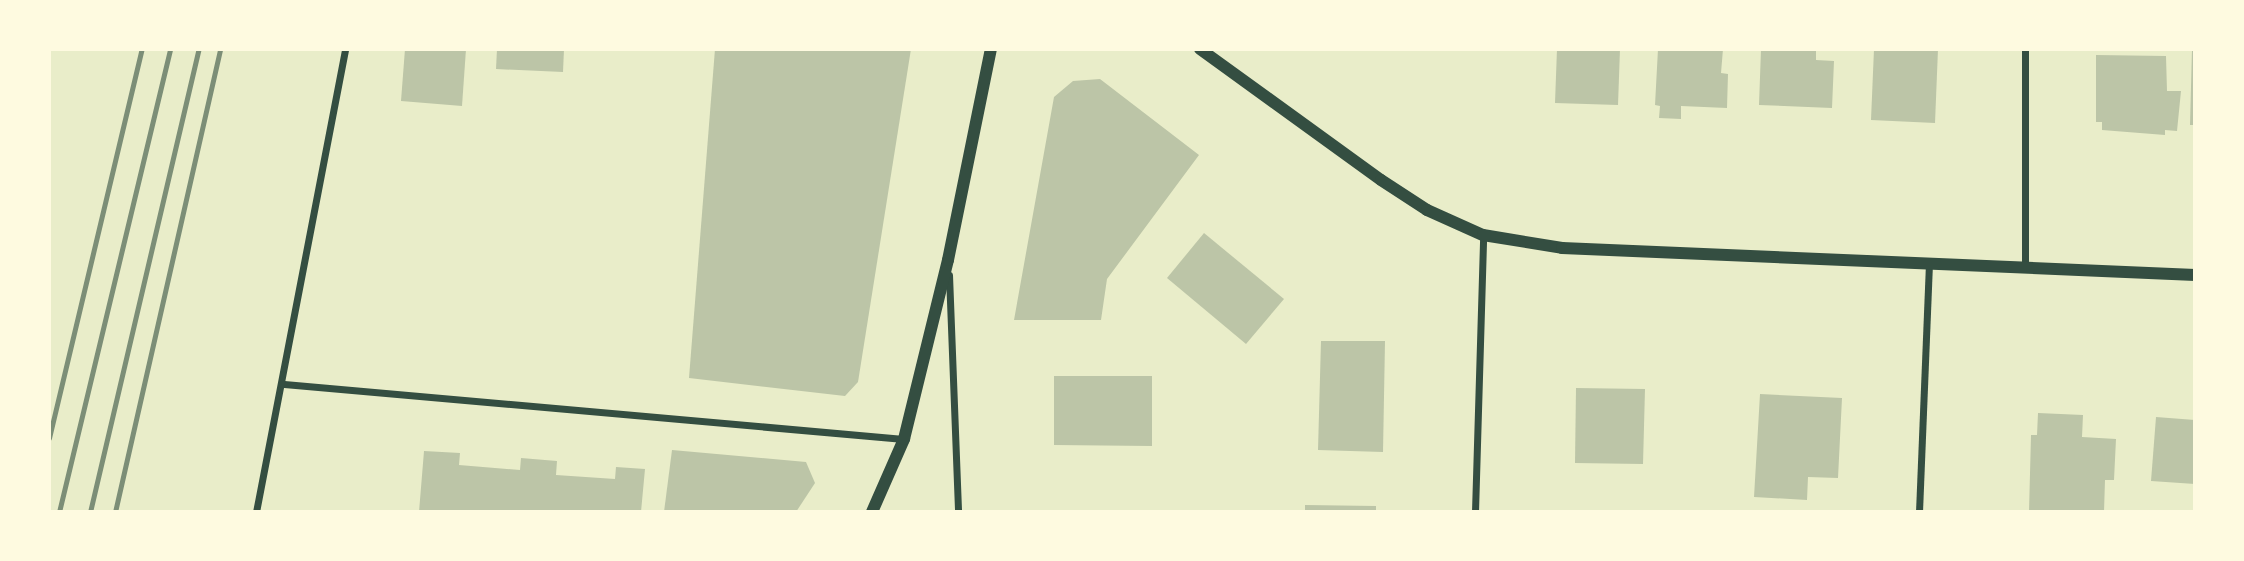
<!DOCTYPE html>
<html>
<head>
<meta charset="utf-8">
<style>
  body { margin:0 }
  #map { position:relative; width:2244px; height:561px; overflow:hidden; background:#e9edc9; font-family:Spectral,serif }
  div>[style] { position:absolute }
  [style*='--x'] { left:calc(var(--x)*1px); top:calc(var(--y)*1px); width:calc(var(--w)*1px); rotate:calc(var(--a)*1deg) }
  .building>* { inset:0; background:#bcc5a7 }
  .minor>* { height:7px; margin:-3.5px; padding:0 3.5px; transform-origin:3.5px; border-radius:3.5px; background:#344e41 }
  .tertiary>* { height:12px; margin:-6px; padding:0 6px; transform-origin:6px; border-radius:6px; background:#344e41 }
  .rail>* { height:5px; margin:-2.5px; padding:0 2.5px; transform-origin:2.5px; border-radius:2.5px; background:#7c8e77 }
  span { translate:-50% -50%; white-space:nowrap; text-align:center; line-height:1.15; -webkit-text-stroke:5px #fefae0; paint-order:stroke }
  .frame { position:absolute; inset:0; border:51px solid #fefae0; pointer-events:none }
</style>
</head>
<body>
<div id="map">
  <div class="building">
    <i style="clip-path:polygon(405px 49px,466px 49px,462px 106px,401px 101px)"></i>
    <i style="clip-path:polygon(497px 49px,564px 49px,563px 72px,496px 69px)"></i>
    <i style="clip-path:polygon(715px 49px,911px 49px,858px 382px,845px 396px,689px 378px)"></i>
    <i style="clip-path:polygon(1557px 49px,1620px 49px,1618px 105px,1555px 103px)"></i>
    <i style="clip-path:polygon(1658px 49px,1723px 49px,1721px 73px,1728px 74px,1727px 108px,1681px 106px,1681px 119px,1659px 118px,1660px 106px,1655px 105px)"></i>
    <i style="clip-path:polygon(1761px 49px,1816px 49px,1816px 60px,1834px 61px,1832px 108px,1759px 105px)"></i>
    <i style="clip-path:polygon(1874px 49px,1938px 49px,1935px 123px,1871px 120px)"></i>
    <i style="clip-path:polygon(2192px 49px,2195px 49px,2195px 125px,2190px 125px)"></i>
    <i style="clip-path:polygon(2096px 55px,2166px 56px,2167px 91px,2181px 91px,2177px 131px,2165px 130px,2165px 135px,2102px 130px,2102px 122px,2096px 122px)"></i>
    <i style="clip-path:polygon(1100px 79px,1199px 155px,1107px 279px,1101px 320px,1014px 320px,1054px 97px,1073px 81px)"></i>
    <i style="clip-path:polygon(1204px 233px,1284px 299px,1246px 344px,1167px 278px)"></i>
    <i style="clip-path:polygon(1321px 341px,1385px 341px,1383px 452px,1318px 450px)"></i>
    <i style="clip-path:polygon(1054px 376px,1152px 376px,1152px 446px,1054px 445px)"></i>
    <i style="clip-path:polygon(1576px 388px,1645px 389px,1643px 464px,1575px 463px)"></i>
    <i style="clip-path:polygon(1760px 394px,1842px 398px,1838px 478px,1808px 477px,1807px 500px,1754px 497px)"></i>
    <i style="clip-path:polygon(2038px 413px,2083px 415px,2082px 437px,2116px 439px,2114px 480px,2105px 480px,2104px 512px,2029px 512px,2031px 435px,2037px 435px)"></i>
    <i style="clip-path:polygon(2156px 417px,2195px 420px,2195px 484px,2151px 481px)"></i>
    <i style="clip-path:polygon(672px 450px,806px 462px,815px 483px,796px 512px,664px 512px)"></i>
    <i style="clip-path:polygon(424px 451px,460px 453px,459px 465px,520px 470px,521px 458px,557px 461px,556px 475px,615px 479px,616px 467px,645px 469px,641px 512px,419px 512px)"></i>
    <i style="clip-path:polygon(1305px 505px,1376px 506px,1376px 512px,1305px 512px)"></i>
  </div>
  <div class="minor">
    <i style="--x:2025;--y:49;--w:219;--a:90"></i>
    <i style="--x:949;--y:275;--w:237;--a:87.8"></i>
    <i style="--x:284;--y:384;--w:622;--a:5.07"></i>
    <i style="--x:256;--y:512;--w:471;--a:-79.1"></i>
    <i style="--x:1475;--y:512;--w:277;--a:-88.3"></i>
    <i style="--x:1919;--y:512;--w:248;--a:-87.7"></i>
  </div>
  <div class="tertiary">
    <i style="--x:1200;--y:49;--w:223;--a:35.9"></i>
    <i style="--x:1381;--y:180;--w:55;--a:33.1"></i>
    <i style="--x:1427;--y:210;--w:61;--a:24.1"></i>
    <i style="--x:1483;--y:235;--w:80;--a:9.3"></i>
    <i style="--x:1562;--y:248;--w:634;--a:2.44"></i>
    <i style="--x:872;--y:512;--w:80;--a:-66.3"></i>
    <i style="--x:904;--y:439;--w:184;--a:-76.2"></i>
    <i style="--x:948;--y:260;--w:215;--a:-78.5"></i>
  </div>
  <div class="rail">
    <i style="--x:49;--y:438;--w:400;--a:-76.6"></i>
    <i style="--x:59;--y:512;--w:476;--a:-76.5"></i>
    <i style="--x:90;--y:512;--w:476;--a:-76.8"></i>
    <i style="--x:115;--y:512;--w:475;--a:-77.2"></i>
  </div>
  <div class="frame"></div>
</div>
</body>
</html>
